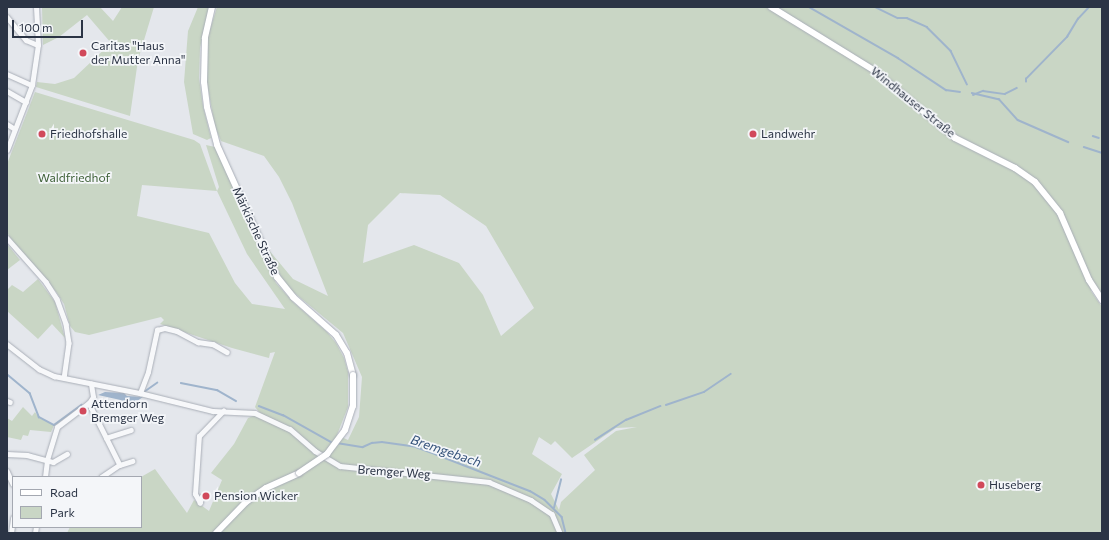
<!DOCTYPE html>
<html>
<head>
<meta charset="utf-8">
<style>
  body { margin:0 }
  #map { position:relative; width:1109px; height:540px; overflow:hidden; background:#e4e7ec; font-family:Commissioner,sans-serif }
  div>[style] { position:absolute }
  [style*='--x'] { left:calc(var(--x)*1px); top:calc(var(--y)*1px); width:calc(var(--w)*1px); rotate:calc(var(--a)*1deg) }
  .green>* { inset:0; background:#c9d6c5 }
  .water>* { inset:0; background:#9fb4cc }
  .stream>* { height:1.5px; margin:-0.75px; padding:0 0.75px; transform-origin:0.75px; border-radius:0.75px; background:#9fb4cc }
  .roads { filter:drop-shadow(0 0 1px #a9aeb7) drop-shadow(0 0 1px #a9aeb7) }
  .street>* { height:4.5px; margin:-2.25px; padding:0 2.25px; transform-origin:2.25px; border-radius:2.25px; background:#f7f8fa }
  .secondary>* { height:6px; margin:-3px; padding:0 3px; transform-origin:3px; border-radius:3px; background:#fff }
  .bridges { filter:drop-shadow(0 0 1px #a9aeb7) drop-shadow(0 0 1px #a9aeb7) }
  .secondary-bridge>* { height:6px; margin:-3px; padding:0 3px; transform-origin:3px; border-radius:3px; background:#fff }
  .dots>* { width:11px; height:11px; translate:-50% -50%; box-sizing:border-box; border:2px solid #f4f6f9; border-radius:50% }
  span { translate:-50% -50%; white-space:nowrap; text-align:center; line-height:1.15; -webkit-text-stroke:3.5px #f4f6f9; paint-order:stroke }
  .poi-label { font-size:12px; color:#2b3445 }
  .left { translate:0 -50%; text-align:left }
  .street-label { font-size:12px; color:#2b3445 }
  .park-label { font-size:12px; color:#3f6138 }
  .water-label { font-size:13px; color:#34527a; font-style:italic }
  .frame { position:absolute; inset:0; border:8px solid #2b3445; pointer-events:none }
  .legend { position:absolute; left:12px; top:476px; width:130px; height:52px; box-sizing:border-box; background:#f4f6f9; border:1px solid #a4a8b1; margin:0; padding:5px 7px; list-style:none; font-size:12px; color:#2b3445 }
  .legend li { display:flex; align-items:center; gap:8px; height:20px }
  .legend b { width:20px; border:1px solid #a4a8b1 }
  .scale { position:absolute; left:12px; top:20px; width:71px; height:18px; box-sizing:border-box; border:2px solid #2b3445; border-top:0; padding-left:5px; font-size:12px; line-height:14px; white-space:nowrap; color:#2b3445; -webkit-text-stroke:3px #f4f6f9; paint-order:stroke }
</style>
</head>
<body>
<div id="map">
  <div class="green">
    <i style="clip-path:polygon(42px 7px,100px 7px,113px 21px,122px 7px,154px 7px,138px 60px,130px 116px,36px 87px,37px 82px,55px 84px,74px 78px,111px 43px,87px 15px,59px 37px,43px 45px)"></i>
    <i style="clip-path:polygon(198px 7px,209px 7px,200px 48px,199px 78px,203px 106px,211px 138px,207px 140px,193px 134px,184px 82px,188px 31px)"></i>
    <i style="clip-path:polygon(evenodd,217px 7px,1102px 7px,1102px 298px,1092px 287px,1091px 291px,1102px 307px,1102px 533px,67px 533px,70px 527px,141px 527px,141px 477px,155px 469px,187px 513px,194px 500px,209px 511px,222px 480px,211px 473px,234px 444px,248px 418px,260px 413px,255px 407px,275px 352px,270px 353px,269px 358px,232px 348px,160px 324px,164px 320px,161px 317px,89px 335px,75px 332px,70px 326px,64px 304px,57px 293px,33px 264px,16px 248px,7px 232px,7px 164px,35px 92px,194px 140px,200px 144px,217px 191px,219px 187px,206px 145px,215px 147px,276px 283px,293px 302px,327px 332px,336px 343px,344px 358px,348px 372px,348px 407px,337px 435px,348px 440px,359px 417px,362px 377px,343px 333px,292px 291px,282px 279px,268px 249px,293px 279px,328px 296px,292px 203px,279px 177px,264px 156px,221px 141px,215px 127px,207px 83px,207px 39px,217px 7px,142px 185px,217px 191px,247px 254px,285px 309px,252px 304px,235px 283px,209px 233px,137px 216px,142px 185px,217px 7px,400px 193px,440px 195px,486px 226px,534px 308px,501px 336px,483px 295px,459px 263px,414px 245px,363px 263px,368px 225px,400px 193px,217px 7px,637px 427px,616px 431px,584px 455px,595px 470px,561px 502px,559px 510px,551px 494px,562px 474px,532px 454px,539px 437px,551px 445px,555px 441px,572px 458px,616px 428px,637px 427px)"></i>
    <i style="clip-path:polygon(7px 244px,20px 260px,7px 270px)"></i>
    <i style="clip-path:polygon(38px 279px,55px 302px,65px 338px,52px 324px,38px 339px,7px 311px,7px 290px,12px 285px,23px 292px)"></i>
    <i style="clip-path:polygon(23px 407px,32px 416px,35px 412px,39px 418px,54px 425px,51px 432px,30px 430px,28px 436px,23px 435px,21px 440px,7px 437px,7px 418px,12px 421px)"></i>
  </div>
  <div class="water">
    <i style="clip-path:polygon(105px 392px,124px 393px,127px 396px,143px 397px,134px 403px,98px 395px)"></i>
  </div>
  <div class="stream">
    <i style="--x:809;--y:7;--w:103;--a:29.8"></i>
    <i style="--x:898;--y:58;--w:58;--a:33.7"></i>
    <i style="--x:946;--y:90;--w:14;--a:8"></i>
    <i style="--x:875;--y:7;--w:25;--a:26"></i>
    <i style="--x:898;--y:18;--w:9;--a:0"></i>
    <i style="--x:907;--y:18;--w:22;--a:24"></i>
    <i style="--x:927;--y:27;--w:34;--a:45"></i>
    <i style="--x:951;--y:51;--w:37;--a:64"></i>
    <i style="--x:1026;--y:82;--w:3;--a:-90"></i>
    <i style="--x:1026;--y:79;--w:59;--a:-45.7"></i>
    <i style="--x:1067;--y:37;--w:21;--a:-59"></i>
    <i style="--x:1078;--y:19;--w:16;--a:-47"></i>
    <i style="--x:972;--y:93;--w:28;--a:13"></i>
    <i style="--x:999;--y:99;--w:28;--a:48"></i>
    <i style="--x:1018;--y:120;--w:55;--a:23.7"></i>
    <i style="--x:973;--y:95;--w:11;--a:-22"></i>
    <i style="--x:983;--y:91;--w:22;--a:8"></i>
    <i style="--x:1005;--y:94;--w:13;--a:-27"></i>
    <i style="--x:1093;--y:136;--w:6;--a:18"></i>
    <i style="--x:1084;--y:147;--w:19;--a:18"></i>
    <i style="--x:7;--y:374;--w:30;--a:40"></i>
    <i style="--x:30;--y:393;--w:26;--a:69"></i>
    <i style="--x:39;--y:417;--w:17;--a:28"></i>
    <i style="--x:54;--y:425;--w:34;--a:-36"></i>
    <i style="--x:181;--y:383;--w:37;--a:11"></i>
    <i style="--x:217;--y:390;--w:22;--a:30"></i>
    <i style="--x:144;--y:392;--w:16;--a:-35"></i>
    <i style="--x:666;--y:405;--w:40;--a:-18.9"></i>
    <i style="--x:704;--y:392;--w:32;--a:-34"></i>
    <i style="--x:259;--y:406;--w:26;--a:21"></i>
    <i style="--x:283;--y:415;--w:57;--a:29.2"></i>
    <i style="--x:595;--y:440;--w:37;--a:-33"></i>
    <i style="--x:626;--y:420;--w:37;--a:-22"></i>
    <i style="--x:337;--y:443;--w:26;--a:9"></i>
    <i style="--x:363;--y:447;--w:10;--a:-24"></i>
    <i style="--x:372;--y:443;--w:10;--a:-6"></i>
    <i style="--x:382;--y:442;--w:34;--a:8"></i>
    <i style="--x:416;--y:447;--w:20;--a:20"></i>
    <i style="--x:435;--y:454;--w:102;--a:21.3"></i>
    <i style="--x:530;--y:491;--w:17;--a:31"></i>
    <i style="--x:545;--y:500;--w:24;--a:45"></i>
    <i style="--x:562;--y:517;--w:16;--a:76"></i>
    <i style="--x:554;--y:508;--w:29;--a:-76"></i>
  </div>
  <div class="roads">
    <div class="street">
      <i style="--x:7;--y:17;--w:30;--a:50"></i>
      <i style="--x:26;--y:40;--w:13;--a:23"></i>
      <i style="--x:7;--y:74;--w:27;--a:24"></i>
      <i style="--x:7;--y:91;--w:22;--a:30"></i>
      <i style="--x:7;--y:124;--w:9;--a:32"></i>
      <i style="--x:7;--y:150;--w:70;--a:-69"></i>
      <i style="--x:32;--y:85;--w:40;--a:-81.5"></i>
      <i style="--x:38;--y:45;--w:38;--a:-93"></i>
      <i style="--x:7;--y:238;--w:59;--a:48.4"></i>
      <i style="--x:46;--y:282;--w:20;--a:57"></i>
      <i style="--x:57;--y:299;--w:27;--a:70"></i>
      <i style="--x:66;--y:324;--w:19;--a:81"></i>
      <i style="--x:69;--y:343;--w:35;--a:98"></i>
      <i style="--x:7;--y:344;--w:41;--a:38"></i>
      <i style="--x:39;--y:369;--w:17;--a:25"></i>
      <i style="--x:54;--y:376;--w:88;--a:11.2"></i>
      <i style="--x:140;--y:393;--w:75;--a:13.9"></i>
      <i style="--x:213;--y:411;--w:42;--a:2.7"></i>
      <i style="--x:255;--y:413;--w:38;--a:25"></i>
      <i style="--x:290;--y:429;--w:33;--a:41"></i>
      <i style="--x:315;--y:451;--w:29;--a:31"></i>
      <i style="--x:340;--y:466;--w:150;--a:6.1"></i>
      <i style="--x:489;--y:482;--w:46;--a:23.2"></i>
      <i style="--x:531;--y:500;--w:25;--a:34"></i>
      <i style="--x:552;--y:514;--w:21;--a:67"></i>
      <i style="--x:140;--y:393;--w:22;--a:-69"></i>
      <i style="--x:148;--y:372;--w:43;--a:-77.9"></i>
      <i style="--x:157;--y:330;--w:8;--a:-14"></i>
      <i style="--x:165;--y:328;--w:12;--a:14"></i>
      <i style="--x:177;--y:331;--w:24;--a:28"></i>
      <i style="--x:198;--y:342;--w:15;--a:8"></i>
      <i style="--x:213;--y:344;--w:16;--a:30"></i>
      <i style="--x:7;--y:401;--w:3;--a:18"></i>
      <i style="--x:89;--y:403;--w:69;--a:63.4"></i>
      <i style="--x:120;--y:465;--w:22;--a:146"></i>
      <i style="--x:106;--y:438;--w:26;--a:-18"></i>
      <i style="--x:7;--y:454;--w:20;--a:3"></i>
      <i style="--x:27;--y:455;--w:27;--a:15"></i>
      <i style="--x:53;--y:462;--w:16;--a:-30"></i>
      <i style="--x:120;--y:465;--w:13;--a:-18"></i>
      <i style="--x:7;--y:471;--w:14;--a:65"></i>
      <i style="--x:45;--y:477;--w:17;--a:-83"></i>
      <i style="--x:47;--y:460;--w:34;--a:-73"></i>
      <i style="--x:57;--y:427;--w:40;--a:-37"></i>
      <i style="--x:89;--y:403;--w:7;--a:-56"></i>
      <i style="--x:93;--y:397;--w:13;--a:-99"></i>
      <i style="--x:202;--y:497;--w:6;--a:108"></i>
      <i style="--x:200;--y:503;--w:10;--a:-119"></i>
      <i style="--x:195;--y:494;--w:58;--a:-86.1"></i>
      <i style="--x:199;--y:436;--w:35;--a:-46"></i>
      <i style="--x:11;--y:533;--w:15;--a:-82"></i>
      <i style="--x:35;--y:533;--w:6;--a:-81"></i>
    </div>
    <div class="secondary">
      <i style="--x:212;--y:7;--w:32;--a:103"></i>
      <i style="--x:205;--y:38;--w:44;--a:91.3"></i>
      <i style="--x:204;--y:82;--w:25;--a:83"></i>
      <i style="--x:207;--y:107;--w:39;--a:75"></i>
      <i style="--x:217;--y:145;--w:145;--a:65.6"></i>
      <i style="--x:277;--y:277;--w:26;--a:51"></i>
      <i style="--x:293;--y:297;--w:57;--a:41.5"></i>
      <i style="--x:336;--y:335;--w:21;--a:59"></i>
      <i style="--x:347;--y:353;--w:23;--a:75"></i>
      <i style="--x:771;--y:7;--w:122;--a:31.6"></i>
      <i style="--x:875;--y:71;--w:104;--a:39.9"></i>
      <i style="--x:955;--y:138;--w:67;--a:26.6"></i>
      <i style="--x:1015;--y:168;--w:24;--a:35"></i>
      <i style="--x:1035;--y:182;--w:40;--a:51"></i>
      <i style="--x:1060;--y:213;--w:73;--a:66.6"></i>
      <i style="--x:1089;--y:280;--w:24;--a:57"></i>
      <i style="--x:216;--y:533;--w:43;--a:-45.9"></i>
      <i style="--x:246;--y:502;--w:24;--a:-35"></i>
      <i style="--x:266;--y:488;--w:36;--a:-24"></i>
    </div>
  </div>
  <div class="bridges">
    <div class="secondary-bridge">
      <i style="--x:299;--y:473;--w:34;--a:-34"></i>
      <i style="--x:327;--y:454;--w:30;--a:-53"></i>
      <i style="--x:345;--y:430;--w:25;--a:-72"></i>
      <i style="--x:353;--y:406;--w:31;--a:-90"></i>
    </div>
  </div>
  <div class="dots">
    <i style="left:83px;top:53px;background:#d1495b"></i>
    <i style="left:42px;top:134px;background:#d1495b"></i>
    <i style="left:753px;top:134px;background:#d1495b"></i>
    <i style="left:83px;top:411px;background:#d1495b"></i>
    <i style="left:981px;top:485px;background:#d1495b"></i>
    <i style="left:206px;top:496px;background:#d1495b"></i>
  </div>
  <div class="poi-label">
    <span class="left" style="left:91px;top:53px">Caritas "Haus<br>der Mutter Anna"</span>
    <span class="left" style="left:50px;top:134px">Friedhofshalle</span>
    <span class="left" style="left:761px;top:134px">Landwehr</span>
    <span class="left" style="left:91px;top:411px">Attendorn<br>Bremger Weg</span>
    <span class="left" style="left:989px;top:485px">Huseberg</span>
    <span class="left" style="left:214px;top:496px">Pension Wicker</span>
  </div>
  <div class="street-label">
    <span style="left:913px;top:102px;rotate:39deg">Windhauser Straße</span>
    <span style="left:256px;top:231px;rotate:65deg">Märkische Straße</span>
    <span style="left:394px;top:472px;rotate:4deg">Bremger Weg</span>
  </div>
  <div class="park-label">
    <span style="left:74px;top:178px">Waldfriedhof</span>
  </div>
  <div class="water-label">
    <span style="left:446px;top:451px;rotate:19deg">Bremgebach</span>
  </div>
  <div class="frame"></div>
  <ul class="legend">
  <li><b style="height:5px;background:#fff"></b>Road</li>
  <li><b style="height:11px;background:#c9d6c5"></b>Park</li>
  </ul>
  <div class="scale">100 m</div>
</div>
</body>
</html>
